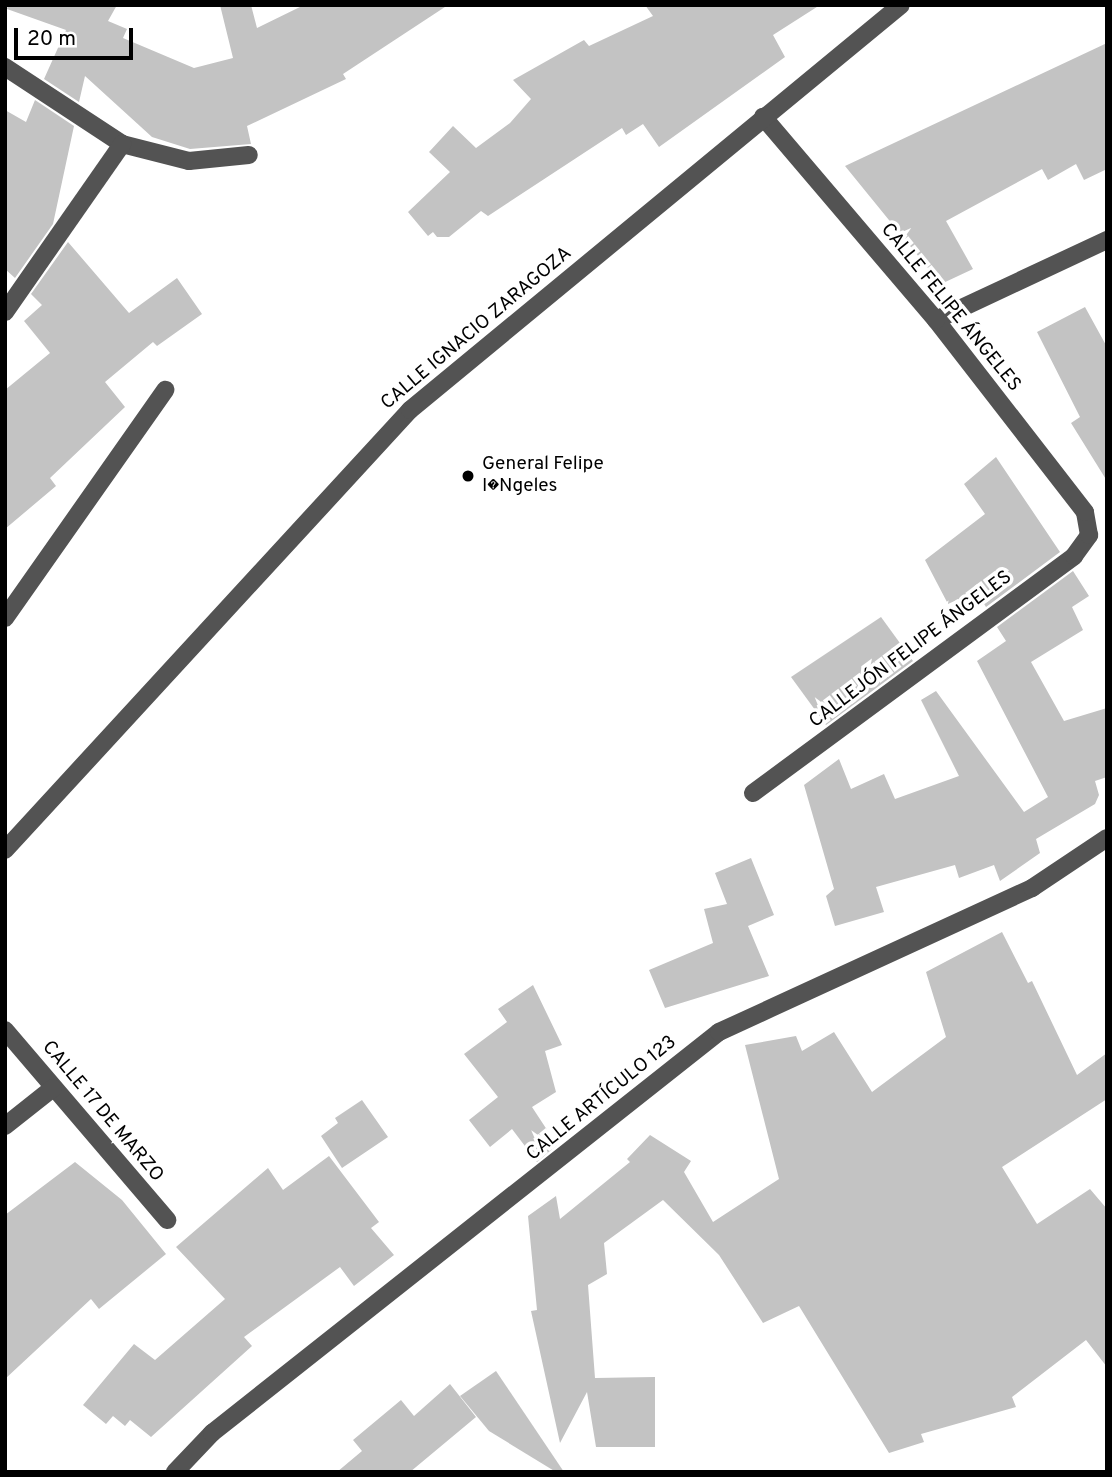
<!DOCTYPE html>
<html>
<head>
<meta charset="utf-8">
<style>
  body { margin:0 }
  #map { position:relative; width:1112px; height:1477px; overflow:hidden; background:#fff; font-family:Overpass,sans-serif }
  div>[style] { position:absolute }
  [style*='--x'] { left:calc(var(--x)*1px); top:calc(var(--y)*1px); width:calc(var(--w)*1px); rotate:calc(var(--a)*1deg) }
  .building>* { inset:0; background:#c3c3c3 }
  .minor>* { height:18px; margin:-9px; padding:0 9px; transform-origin:9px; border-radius:9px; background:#535353 }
  .dots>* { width:19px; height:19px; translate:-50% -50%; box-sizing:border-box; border:4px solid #fff; border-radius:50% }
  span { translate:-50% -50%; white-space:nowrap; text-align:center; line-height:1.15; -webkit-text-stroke:7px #fff; paint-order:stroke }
  .street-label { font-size:19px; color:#000 }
  .poi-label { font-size:19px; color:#000 }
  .left { translate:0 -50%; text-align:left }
  .frame { position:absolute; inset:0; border:7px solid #000; pointer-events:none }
  .scale { position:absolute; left:14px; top:28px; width:119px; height:32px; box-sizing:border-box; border:4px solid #000; border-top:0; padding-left:9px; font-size:21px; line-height:24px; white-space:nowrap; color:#000; -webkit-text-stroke:5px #fff; paint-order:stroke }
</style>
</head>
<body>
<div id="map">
  <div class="building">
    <i style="clip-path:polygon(8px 5px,117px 5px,108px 21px,127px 29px,123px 38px,194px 68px,233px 58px,220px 5px,251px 5px,257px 28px,304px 5px,448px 5px,343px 74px,346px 79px,247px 126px,251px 144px,190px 149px,152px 137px,85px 76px,79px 102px,44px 79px,66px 30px,7px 9px)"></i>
    <i style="clip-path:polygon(645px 5px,820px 5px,773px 35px,785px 57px,659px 147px,643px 124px,626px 135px,622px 128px,488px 216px,481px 211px,449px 237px,437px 237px,433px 232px,428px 236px,408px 212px,450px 172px,429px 152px,453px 126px,476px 148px,510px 123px,531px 99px,513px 80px,584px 40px,589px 46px,653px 16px)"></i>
    <i style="clip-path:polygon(1107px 43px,1107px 169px,1084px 180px,1076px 164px,1048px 180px,1042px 169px,946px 221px,973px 269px,941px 284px,845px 166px)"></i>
    <i style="clip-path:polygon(35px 100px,74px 126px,53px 224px,15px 278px,5px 269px,5px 110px,26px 122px)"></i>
    <i style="clip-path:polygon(68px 242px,129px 313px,177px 278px,202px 314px,157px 346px,153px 342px,105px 382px,125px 407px,50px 478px,56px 486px,5px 529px,5px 390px,50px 353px,24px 321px,42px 305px,31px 294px)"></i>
    <i style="clip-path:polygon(1085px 307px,1107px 347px,1107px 481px,1071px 423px,1080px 417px,1037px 332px)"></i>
    <i style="clip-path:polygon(996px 457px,1060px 552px,986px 607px,976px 591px,948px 604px,925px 560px,985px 514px,964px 484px)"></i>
    <i style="clip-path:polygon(1073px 571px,1089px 596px,1072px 607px,1083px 630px,1031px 662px,1064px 721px,1107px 708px,1107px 777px,1095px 781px,1099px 795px,1095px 804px,1036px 839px,1040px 853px,1000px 881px,994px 865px,959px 878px,955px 865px,876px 887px,884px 912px,835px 926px,826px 896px,834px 889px,804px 785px,839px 759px,851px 789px,884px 774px,895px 799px,959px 776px,921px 700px,936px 691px,1024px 812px,1048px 797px,977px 661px,1006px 641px,997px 627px)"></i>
    <i style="clip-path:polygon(881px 617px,913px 661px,826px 725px,791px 677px)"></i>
    <i style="clip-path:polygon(751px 858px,774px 915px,748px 926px,769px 976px,665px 1008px,649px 970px,713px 943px,704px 909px,727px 904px,715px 873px)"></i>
    <i style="clip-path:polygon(1002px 932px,1028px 983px,1032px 981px,1077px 1075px,1107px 1053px,1107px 1099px,1002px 1167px,1037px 1224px,1090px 1189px,1107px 1209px,1107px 1367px,1086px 1340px,1012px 1397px,1016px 1407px,921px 1434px,924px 1442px,889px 1453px,799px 1306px,763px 1323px,719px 1255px,663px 1200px,604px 1243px,607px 1274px,588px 1285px,595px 1378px,655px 1377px,655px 1447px,596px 1447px,587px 1392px,560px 1443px,531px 1311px,537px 1310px,528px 1216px,556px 1196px,560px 1219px,630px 1162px,627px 1159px,650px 1135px,691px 1161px,684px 1172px,713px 1222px,779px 1179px,745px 1045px,796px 1036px,802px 1051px,834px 1032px,872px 1092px,946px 1037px,926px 972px)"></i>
    <i style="clip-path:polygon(533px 985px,562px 1045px,545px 1051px,556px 1092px,532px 1107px,557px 1145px,537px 1162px,512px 1129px,490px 1147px,469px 1120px,498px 1097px,464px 1054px,507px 1022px,498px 1009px)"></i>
    <i style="clip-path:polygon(362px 1100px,388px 1137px,342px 1168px,321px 1136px,338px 1123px,335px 1118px)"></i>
    <i style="clip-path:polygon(329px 1156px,379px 1222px,371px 1228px,394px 1255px,354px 1286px,340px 1267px,244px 1337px,252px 1346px,151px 1437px,130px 1420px,125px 1426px,113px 1416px,106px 1424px,83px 1405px,134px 1344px,155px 1360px,225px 1299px,176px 1247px,268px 1168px,283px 1190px)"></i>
    <i style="clip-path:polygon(75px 1162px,122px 1200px,166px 1254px,99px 1309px,91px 1299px,5px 1379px,5px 1215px)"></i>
    <i style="clip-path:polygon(496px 1371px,564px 1472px,556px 1472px,489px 1431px,460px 1396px)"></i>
    <i style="clip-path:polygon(450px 1384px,476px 1417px,410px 1472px,337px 1472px,362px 1451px,353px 1440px,401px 1400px,414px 1416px)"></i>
  </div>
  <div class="minor">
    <i style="--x:5;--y:67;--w:140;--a:33.3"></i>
    <i style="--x:122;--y:144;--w:69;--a:14.2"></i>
    <i style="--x:189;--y:161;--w:60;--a:-5.7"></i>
    <i style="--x:5;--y:312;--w:205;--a:-55.1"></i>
    <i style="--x:936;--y:320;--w:189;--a:-25.1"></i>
    <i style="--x:5;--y:618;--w:279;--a:-54.9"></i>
    <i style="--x:753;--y:793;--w:399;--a:-36.4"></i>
    <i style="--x:1074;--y:556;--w:26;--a:-54"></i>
    <i style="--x:1089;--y:535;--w:23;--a:-100"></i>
    <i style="--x:1085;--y:512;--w:243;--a:-127.8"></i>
    <i style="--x:936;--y:320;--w:267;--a:-130.4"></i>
    <i style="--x:5;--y:850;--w:598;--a:-47.37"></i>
    <i style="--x:410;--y:410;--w:636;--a:-39.52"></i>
    <i style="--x:5;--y:1030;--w:250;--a:49.5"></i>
    <i style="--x:5;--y:1126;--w:61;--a:-38.4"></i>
    <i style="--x:175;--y:1472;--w:54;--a:-46.5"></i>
    <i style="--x:212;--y:1433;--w:646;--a:-38.34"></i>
    <i style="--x:719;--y:1032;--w:345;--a:-24.7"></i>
    <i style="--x:1032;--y:888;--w:90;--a:-33.7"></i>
  </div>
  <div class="dots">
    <i style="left:468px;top:476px;background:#000"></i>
  </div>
  <div class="street-label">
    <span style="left:950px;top:308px;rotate:51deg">CALLE FELIPE ÁNGELES</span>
    <span style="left:477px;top:329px;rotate:-40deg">CALLE IGNACIO ZARAGOZA</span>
    <span style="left:911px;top:650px;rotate:-37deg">CALLEJÓN FELIPE ÁNGELES</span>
    <span style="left:602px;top:1099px;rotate:-39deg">CALLE ARTÍCULO 123</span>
    <span style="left:102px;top:1112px;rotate:50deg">CALLE 17 DE MARZO</span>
  </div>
  <div class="poi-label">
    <span class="left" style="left:482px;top:476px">General Felipe<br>I�Ngeles</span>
  </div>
  <div class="frame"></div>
  <div class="scale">20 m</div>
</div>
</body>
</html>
